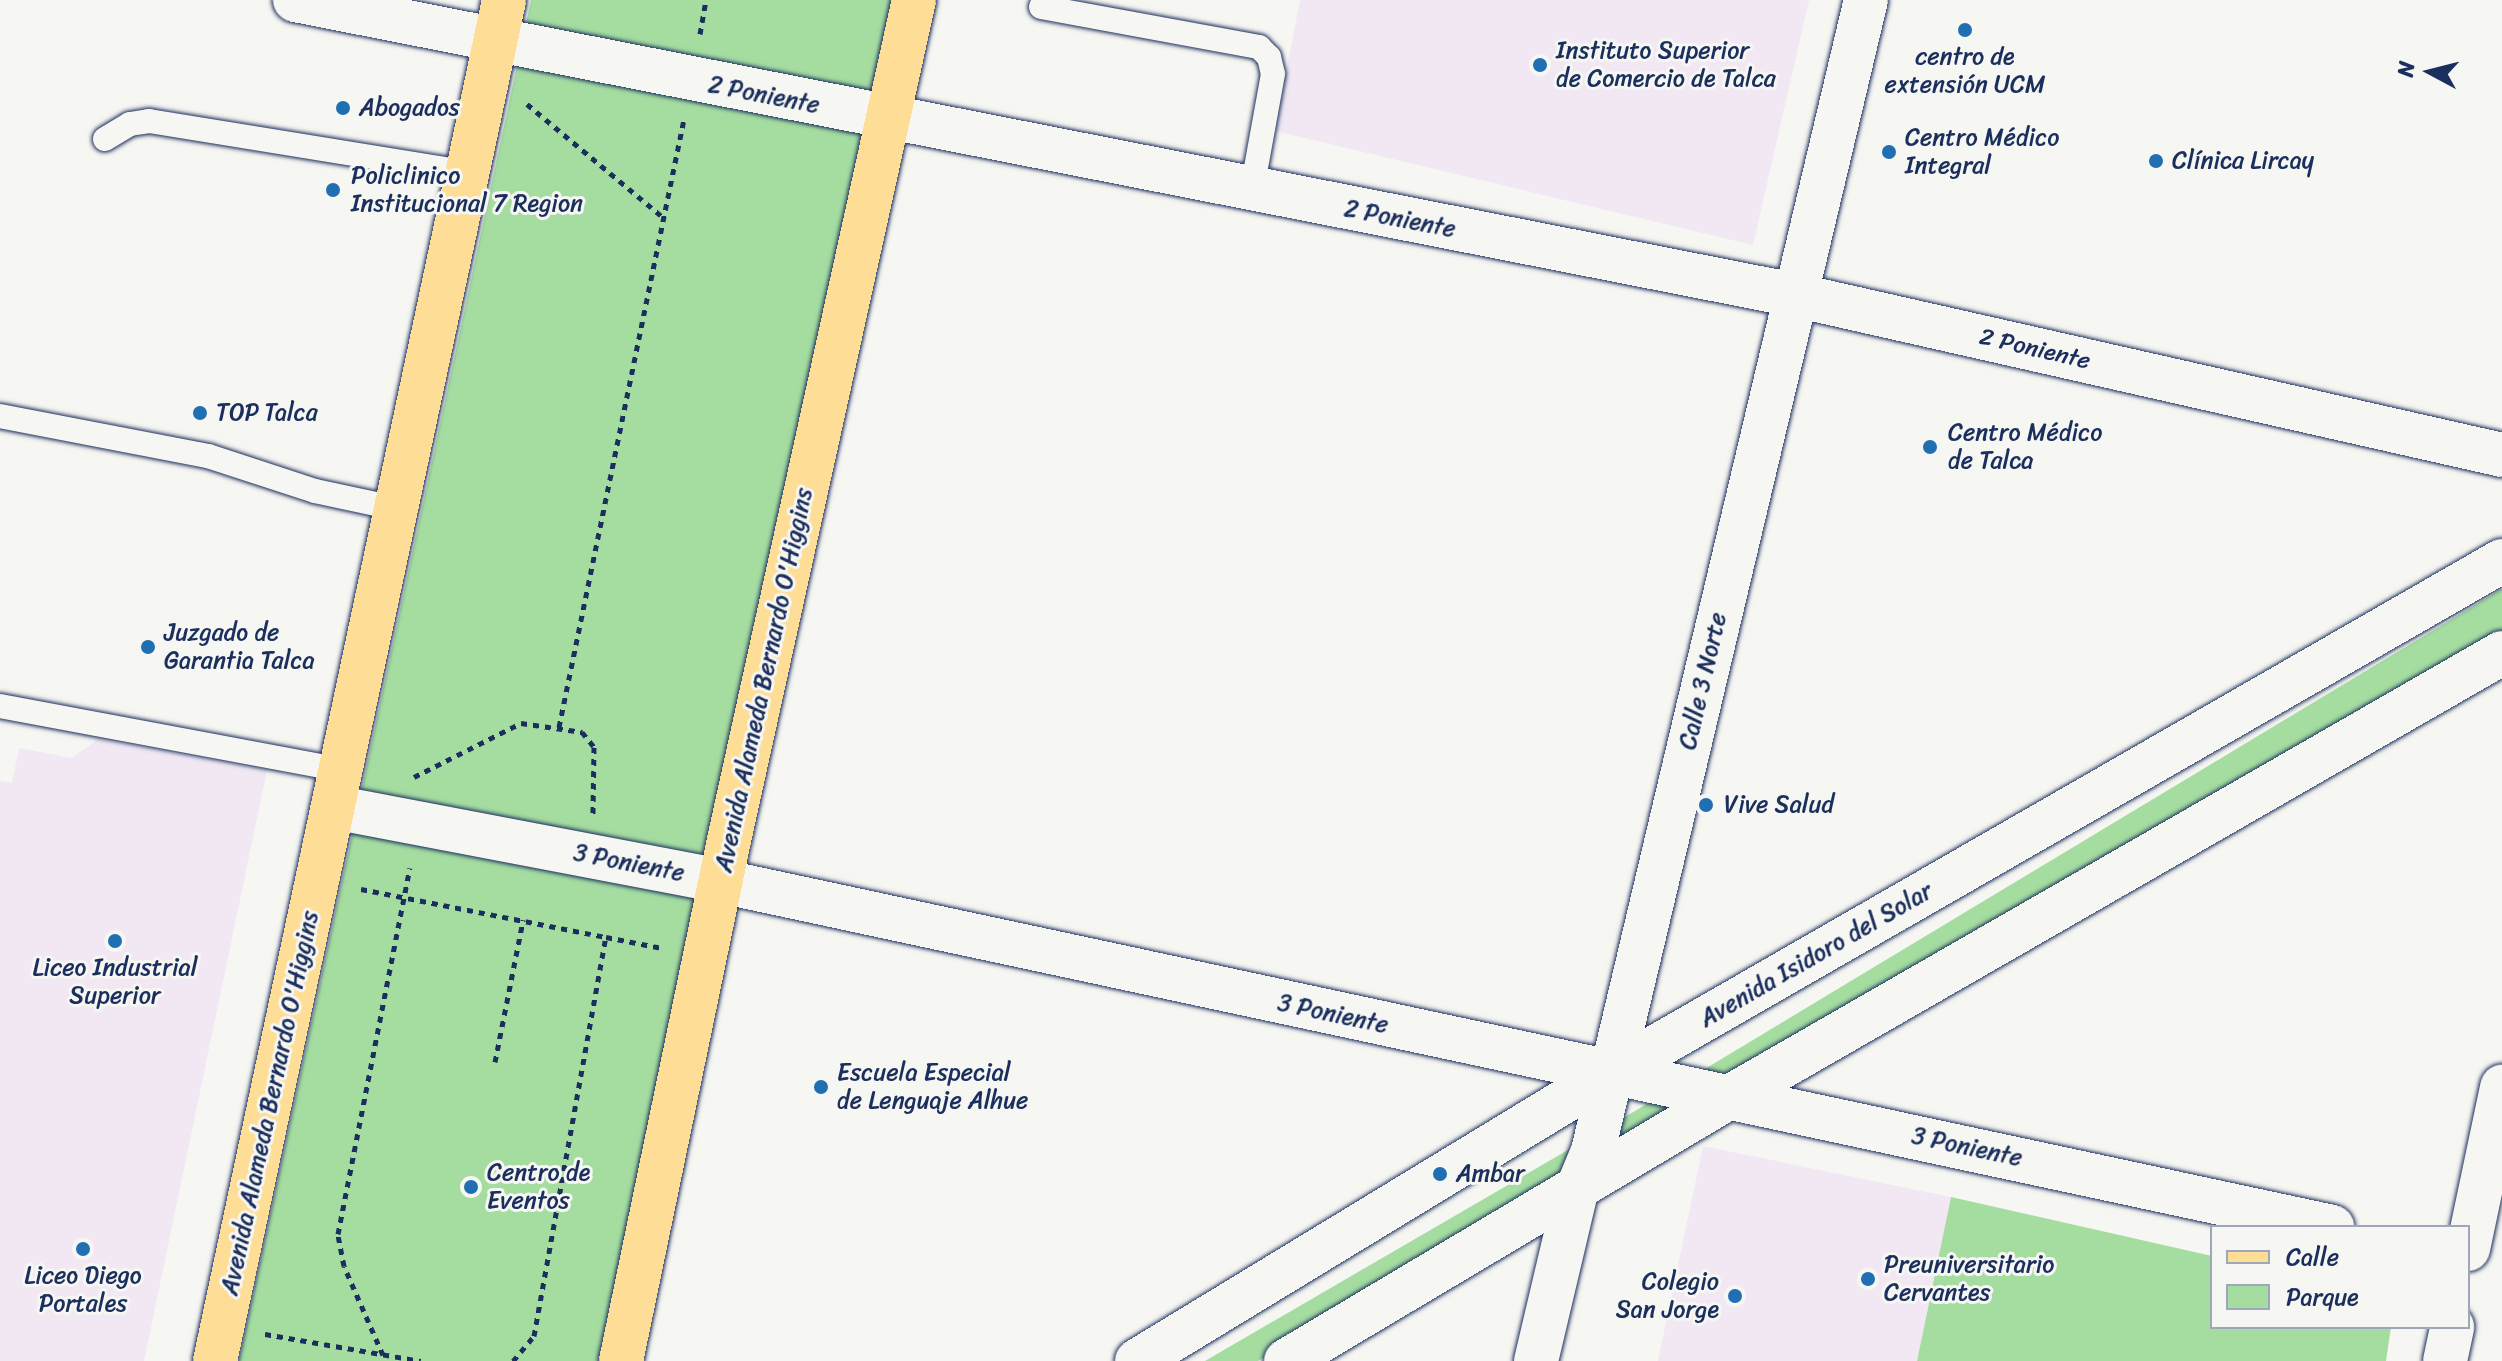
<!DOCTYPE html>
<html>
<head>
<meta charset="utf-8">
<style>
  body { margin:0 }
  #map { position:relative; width:2502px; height:1361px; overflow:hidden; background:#f6f6f2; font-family:Sriracha,sans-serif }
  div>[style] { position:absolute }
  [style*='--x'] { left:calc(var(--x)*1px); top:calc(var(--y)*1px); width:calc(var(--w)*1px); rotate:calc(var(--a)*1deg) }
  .built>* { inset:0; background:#f1e8f4 }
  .green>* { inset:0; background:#a5dda1 }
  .path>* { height:5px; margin-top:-2.5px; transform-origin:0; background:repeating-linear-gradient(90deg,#1b2f5e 0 6px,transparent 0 12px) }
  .roads { filter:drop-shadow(0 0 2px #1b2f5e) drop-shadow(0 0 2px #1b2f5e) }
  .lane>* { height:24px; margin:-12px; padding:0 12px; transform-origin:12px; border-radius:12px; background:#f6f6f2 }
  .street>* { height:44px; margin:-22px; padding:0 22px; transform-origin:22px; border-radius:22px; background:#f6f6f2 }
  .secondary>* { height:44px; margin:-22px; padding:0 22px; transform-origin:22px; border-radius:22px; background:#f6f6f2 }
  .primary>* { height:44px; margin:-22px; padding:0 22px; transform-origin:22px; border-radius:22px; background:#fedd96 }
  .dots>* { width:22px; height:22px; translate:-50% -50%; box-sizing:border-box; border:4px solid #f6f6f2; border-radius:50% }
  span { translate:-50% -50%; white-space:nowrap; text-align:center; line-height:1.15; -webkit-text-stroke:6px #f6f6f2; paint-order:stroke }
  .poi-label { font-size:24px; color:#1b2f5e }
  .left { translate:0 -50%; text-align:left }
  .right { translate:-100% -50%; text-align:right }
  .street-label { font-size:24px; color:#1b2f5e }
  .legend { position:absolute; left:2210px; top:1225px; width:260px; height:104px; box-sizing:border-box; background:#f6f6f2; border:2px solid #9ea6b7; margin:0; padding:10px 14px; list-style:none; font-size:24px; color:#1b2f5e }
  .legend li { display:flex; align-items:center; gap:16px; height:40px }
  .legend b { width:40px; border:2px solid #9ea6b7 }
  .north { position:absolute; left:2390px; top:32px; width:80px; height:80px; -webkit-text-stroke:6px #f6f6f2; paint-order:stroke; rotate:277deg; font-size:22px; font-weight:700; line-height:32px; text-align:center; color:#1b2f5e }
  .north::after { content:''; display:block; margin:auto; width:28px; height:36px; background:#1b2f5e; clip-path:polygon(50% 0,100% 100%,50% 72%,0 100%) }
</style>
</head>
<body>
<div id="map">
  <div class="built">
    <i style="clip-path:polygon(1300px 0,1809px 0,1753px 245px,1275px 131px)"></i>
    <i style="clip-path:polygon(98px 739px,267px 770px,144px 1361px,0 1361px,0 781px,12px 783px,19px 748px,72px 758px)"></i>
    <i style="clip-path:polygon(1703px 1146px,1951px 1197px,1917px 1361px,1658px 1361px)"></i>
  </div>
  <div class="green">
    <i style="clip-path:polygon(531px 0,896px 0,598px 1361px,239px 1361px)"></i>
    <i style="clip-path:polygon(2502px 589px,2502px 635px,1578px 1179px,1258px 1361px,1205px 1361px,1630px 1114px)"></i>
    <i style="clip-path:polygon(1951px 1197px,2212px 1256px,2212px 1327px,2391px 1327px,2386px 1361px,1917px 1361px)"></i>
  </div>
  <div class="path">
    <i style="--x:700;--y:34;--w:35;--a:-80"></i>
    <i style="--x:527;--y:104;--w:178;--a:39.8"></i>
    <i style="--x:559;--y:727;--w:621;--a:-78.38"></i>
    <i style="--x:414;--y:777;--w:120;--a:-26.8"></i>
    <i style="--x:521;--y:723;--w:62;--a:8.4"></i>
    <i style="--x:582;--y:732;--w:19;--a:51"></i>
    <i style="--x:594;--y:747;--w:67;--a:90.9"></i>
    <i style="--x:361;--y:889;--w:250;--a:11.1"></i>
    <i style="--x:495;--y:1062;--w:145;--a:-78.8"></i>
    <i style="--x:265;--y:1334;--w:158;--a:9.8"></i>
    <i style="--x:383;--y:1355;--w:97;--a:-113.7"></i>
    <i style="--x:344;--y:1266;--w:33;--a:-101"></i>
    <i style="--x:338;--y:1234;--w:373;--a:-78.9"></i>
    <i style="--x:513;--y:1361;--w:33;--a:-50"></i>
    <i style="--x:534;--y:1336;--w:405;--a:-79.8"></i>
    <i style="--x:606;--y:937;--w:57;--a:11.1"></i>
  </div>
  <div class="roads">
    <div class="lane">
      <i style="--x:1041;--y:7;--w:222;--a:10.4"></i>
      <i style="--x:1259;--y:47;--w:14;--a:45"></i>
      <i style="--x:1269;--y:57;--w:17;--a:77"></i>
      <i style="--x:1273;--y:74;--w:118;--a:100.3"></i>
      <i style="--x:105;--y:139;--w:29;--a:-31"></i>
      <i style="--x:130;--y:124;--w:19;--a:-9"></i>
      <i style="--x:149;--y:121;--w:319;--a:9.2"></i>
      <i style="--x:0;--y:416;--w:212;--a:10.9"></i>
      <i style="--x:208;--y:456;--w:113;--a:18.1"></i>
      <i style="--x:315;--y:491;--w:86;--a:12.1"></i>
      <i style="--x:0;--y:706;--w:347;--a:10.6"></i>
    </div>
    <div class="street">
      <i style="--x:295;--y:0;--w:1529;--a:11.13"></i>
      <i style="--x:1795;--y:295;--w:725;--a:12.75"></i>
      <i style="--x:333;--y:807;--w:394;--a:10.8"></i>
      <i style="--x:720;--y:881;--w:1649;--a:12.11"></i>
      <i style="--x:2468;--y:1249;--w:166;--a:-78.1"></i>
      <i style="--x:1536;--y:1361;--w:174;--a:-76.7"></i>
      <i style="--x:1576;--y:1192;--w:44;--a:-67.5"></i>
      <i style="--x:1593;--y:1151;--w:1183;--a:-76.66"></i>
      <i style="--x:2445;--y:1361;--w:35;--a:-78"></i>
    </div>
    <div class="secondary">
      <i style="--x:1137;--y:1361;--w:552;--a:-31.3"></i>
      <i style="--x:1609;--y:1074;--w:1030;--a:-29.88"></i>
      <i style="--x:1286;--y:1361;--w:520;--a:-30.76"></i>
      <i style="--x:1733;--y:1095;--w:887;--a:-29.89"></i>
    </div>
    <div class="primary">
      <i style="--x:215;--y:1361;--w:1391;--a:-78.01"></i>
      <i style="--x:621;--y:1361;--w:532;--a:-78.29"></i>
      <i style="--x:729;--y:840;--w:860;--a:-77.58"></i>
    </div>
  </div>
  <div class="dots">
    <i style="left:1965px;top:30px;background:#1f6fb2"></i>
    <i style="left:1540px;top:65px;background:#1f6fb2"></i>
    <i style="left:343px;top:108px;background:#1f6fb2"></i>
    <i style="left:1889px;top:152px;background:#1f6fb2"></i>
    <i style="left:2156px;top:161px;background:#1f6fb2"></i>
    <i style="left:333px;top:190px;background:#1f6fb2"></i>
    <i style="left:200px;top:413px;background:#1f6fb2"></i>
    <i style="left:1930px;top:447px;background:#1f6fb2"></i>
    <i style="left:148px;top:647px;background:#1f6fb2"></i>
    <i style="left:1706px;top:805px;background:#1f6fb2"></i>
    <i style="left:115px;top:941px;background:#1f6fb2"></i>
    <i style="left:821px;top:1087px;background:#1f6fb2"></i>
    <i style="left:1440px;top:1174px;background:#1f6fb2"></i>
    <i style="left:471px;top:1187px;background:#1f6fb2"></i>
    <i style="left:83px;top:1249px;background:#1f6fb2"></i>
    <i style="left:1868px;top:1279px;background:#1f6fb2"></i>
    <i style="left:1735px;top:1296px;background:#1f6fb2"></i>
  </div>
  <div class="poi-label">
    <span class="left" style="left:1556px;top:65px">Instituto Superior<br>de Comercio de Talca</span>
    <span style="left:1965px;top:71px">centro de<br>extensión UCM</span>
    <span class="left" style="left:359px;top:108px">Abogados</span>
    <span class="left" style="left:1905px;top:152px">Centro Médico<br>Integral</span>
    <span class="left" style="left:2172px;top:161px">Clínica Lircay</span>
    <span class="left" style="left:351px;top:190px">Policlinico<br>Institucional 7 Region</span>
    <span class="left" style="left:216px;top:413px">TOP Talca</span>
    <span class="left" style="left:1948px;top:447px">Centro Médico<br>de Talca</span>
    <span class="left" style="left:164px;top:647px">Juzgado de<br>Garantia Talca</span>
    <span class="left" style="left:1724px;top:805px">Vive Salud</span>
    <span style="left:115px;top:982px">Liceo Industrial<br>Superior</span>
    <span class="left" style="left:837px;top:1087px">Escuela Especial<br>de Lenguaje Alhue</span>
    <span class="left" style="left:487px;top:1187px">Centro de<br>Eventos</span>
    <span class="left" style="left:1456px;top:1174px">Ambar</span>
    <span class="left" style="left:1884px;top:1279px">Preuniversitario<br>Cervantes</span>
    <span style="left:83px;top:1290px">Liceo Diego<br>Portales</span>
    <span class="right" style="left:1719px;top:1296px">Colegio<br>San Jorge</span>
  </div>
  <div class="street-label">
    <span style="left:764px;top:95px;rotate:11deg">2 Poniente</span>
    <span style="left:1400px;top:219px;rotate:11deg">2 Poniente</span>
    <span style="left:2035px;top:349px;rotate:13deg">2 Poniente</span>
    <span style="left:764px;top:680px;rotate:-78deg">Avenida Alameda Bernardo O'Higgins</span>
    <span style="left:1703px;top:681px;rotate:-77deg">Calle 3 Norte</span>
    <span style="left:629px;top:863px;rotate:11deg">3 Poniente</span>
    <span style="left:1816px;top:955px;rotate:-30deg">Avenida Isidoro del Solar</span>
    <span style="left:1333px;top:1014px;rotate:12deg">3 Poniente</span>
    <span style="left:270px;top:1103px;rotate:-78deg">Avenida Alameda Bernardo O'Higgins</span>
    <span style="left:1967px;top:1147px;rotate:12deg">3 Poniente</span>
  </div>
  <ul class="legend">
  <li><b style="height:10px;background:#fedd96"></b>Calle</li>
  <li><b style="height:22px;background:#a5dda1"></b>Parque</li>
  </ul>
  <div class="north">N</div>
</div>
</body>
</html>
